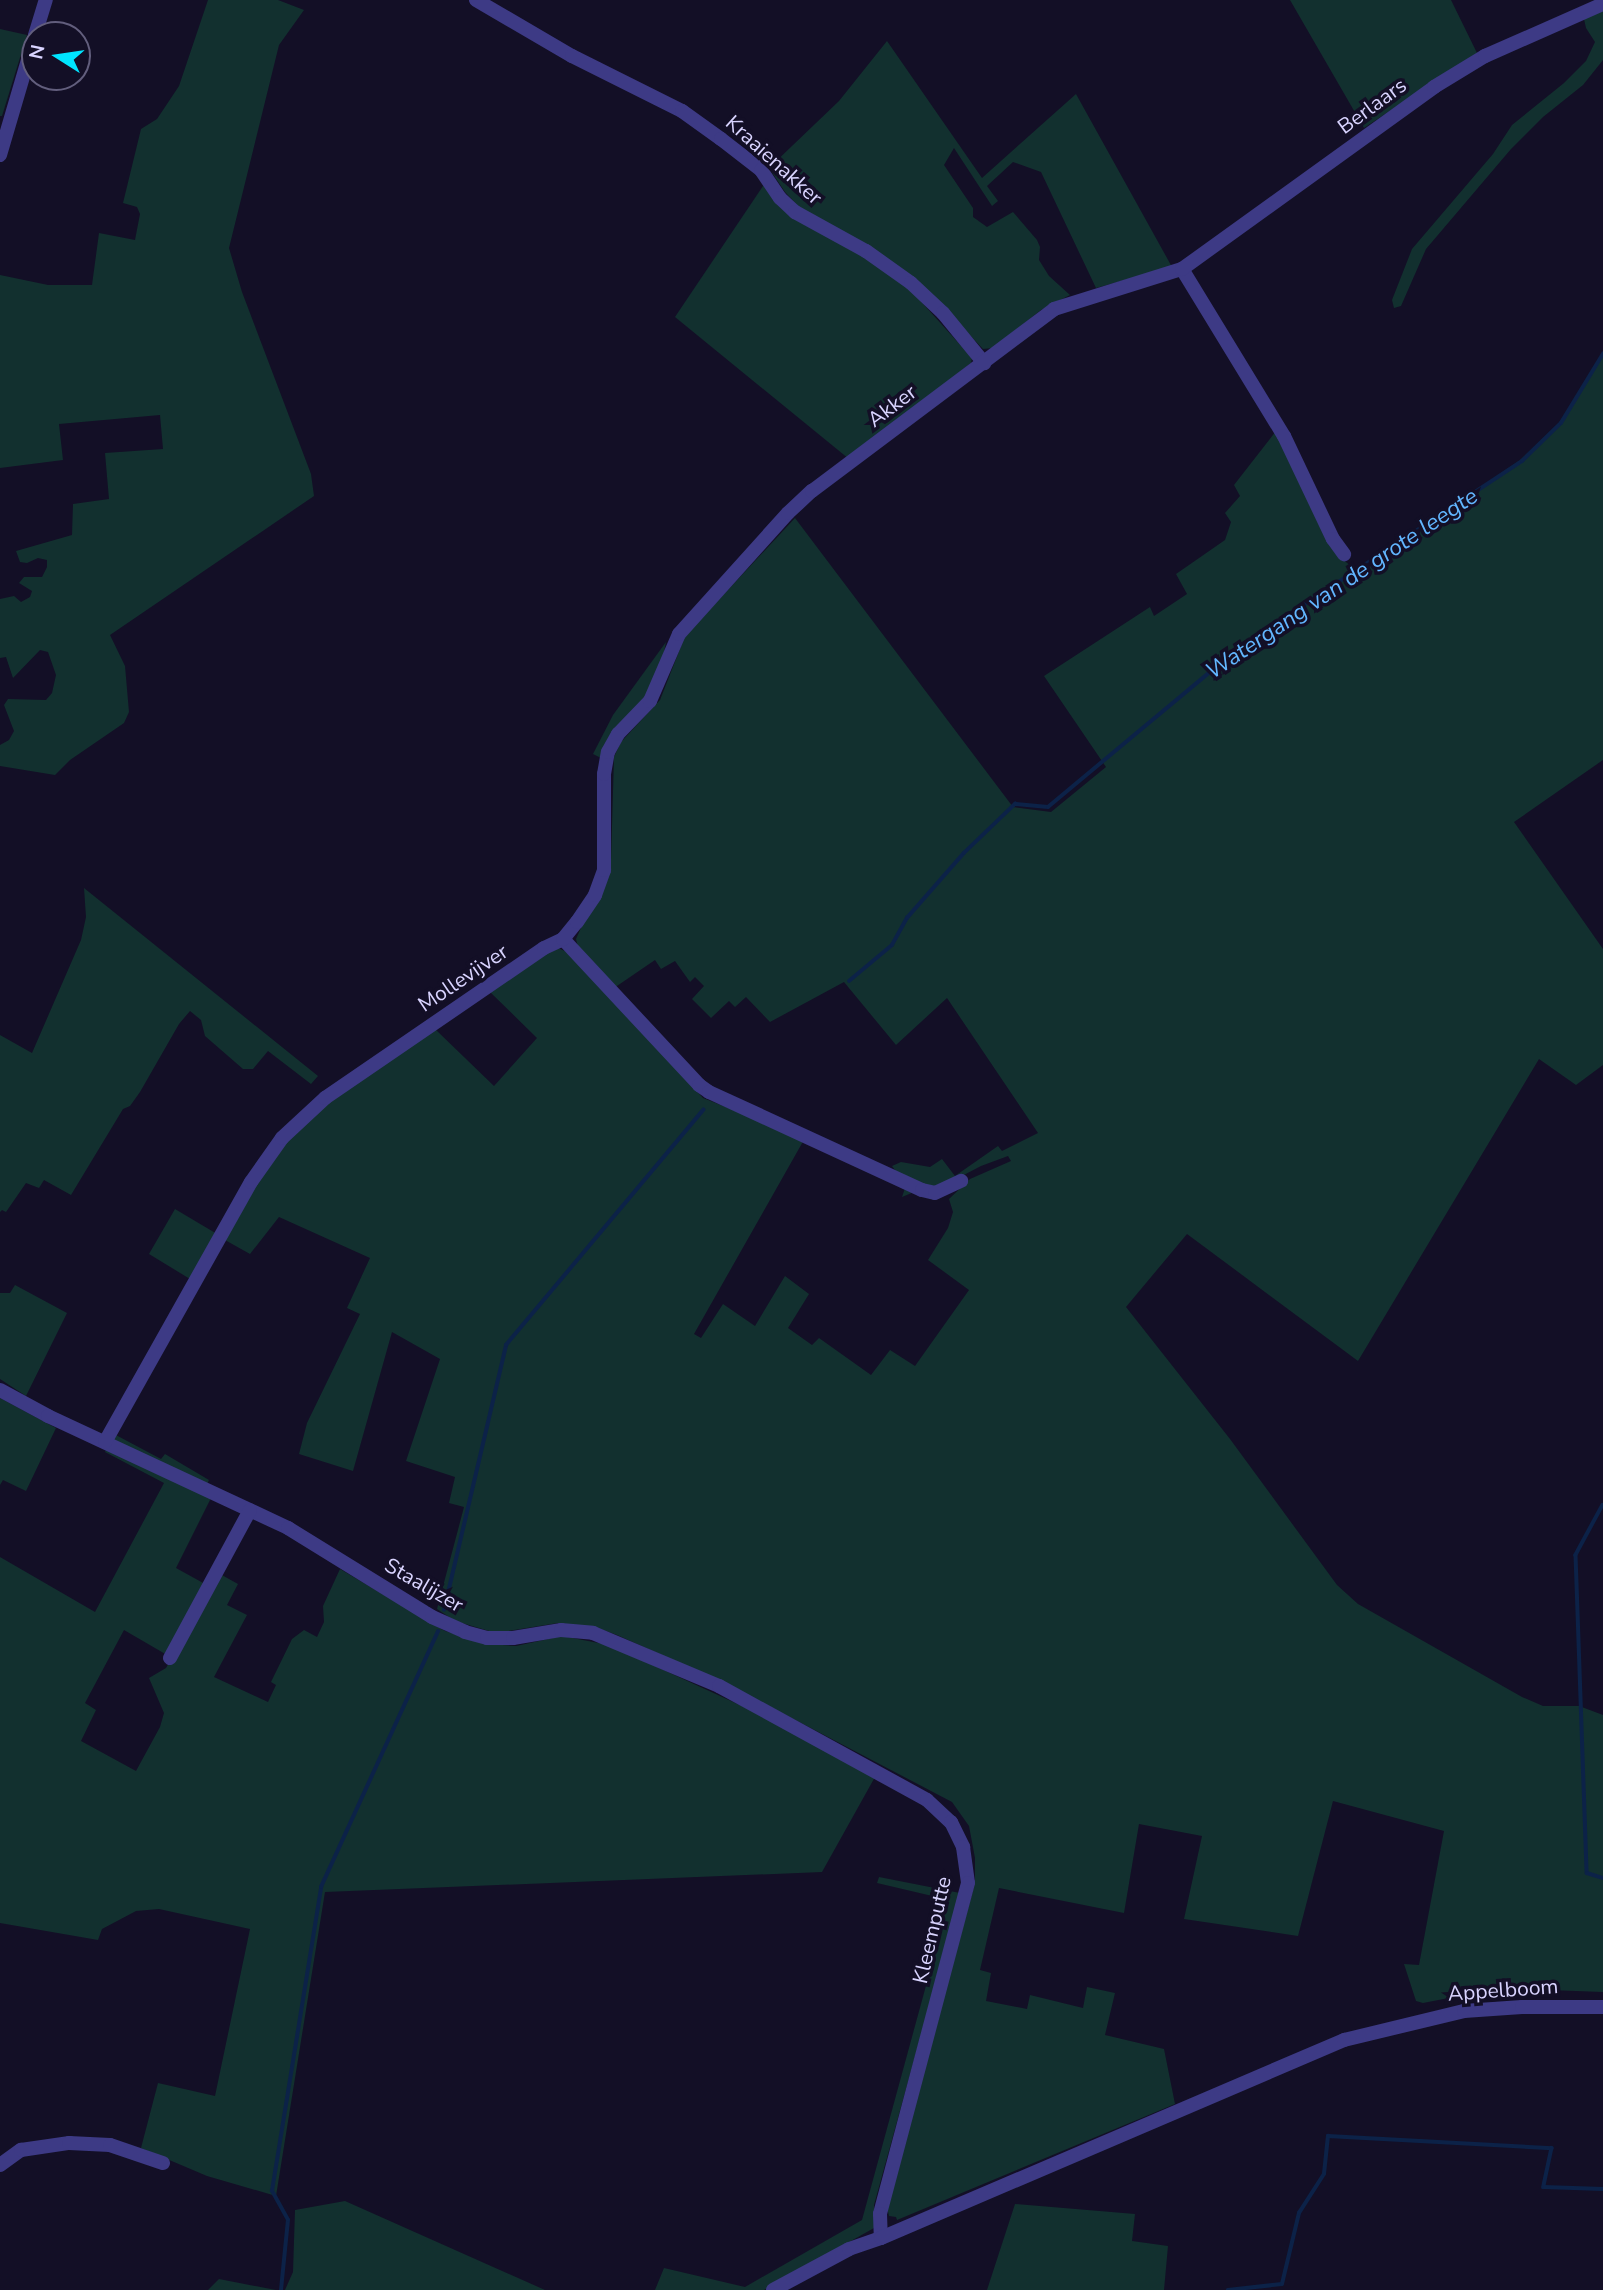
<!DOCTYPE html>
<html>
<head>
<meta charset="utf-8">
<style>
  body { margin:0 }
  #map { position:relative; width:1603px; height:2290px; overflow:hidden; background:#130f26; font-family:"Nunito Sans",sans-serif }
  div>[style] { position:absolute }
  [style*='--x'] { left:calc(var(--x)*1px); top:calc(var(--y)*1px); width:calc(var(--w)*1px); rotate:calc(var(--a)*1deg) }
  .green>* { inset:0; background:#12302f }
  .stream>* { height:3.5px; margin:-1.75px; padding:0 1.75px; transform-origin:1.75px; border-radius:1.75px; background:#0c2248 }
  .minor>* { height:14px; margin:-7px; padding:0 7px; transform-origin:7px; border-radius:7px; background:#3d3a85 }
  span { translate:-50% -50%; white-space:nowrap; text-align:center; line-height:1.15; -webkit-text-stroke:7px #130f26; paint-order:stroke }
  .street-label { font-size:21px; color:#d9d4ff }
  .water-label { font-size:23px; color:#62b6ff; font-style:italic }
  .north { position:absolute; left:21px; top:21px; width:70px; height:70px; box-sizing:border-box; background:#130f26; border:2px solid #625e7d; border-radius:50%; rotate:282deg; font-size:19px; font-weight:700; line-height:28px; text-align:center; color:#d9d4ff }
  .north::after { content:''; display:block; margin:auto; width:24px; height:32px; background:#00e5ff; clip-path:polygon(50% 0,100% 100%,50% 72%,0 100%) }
</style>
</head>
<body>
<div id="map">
  <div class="green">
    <i style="clip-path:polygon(208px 0,278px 0,304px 10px,279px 45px,229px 248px,242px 292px,311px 474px,314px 496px,110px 635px,125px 666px,129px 712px,124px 723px,70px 760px,55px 775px,0 766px,0 745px,9px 740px,14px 731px,4px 705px,8px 699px,46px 700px,52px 693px,56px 675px,48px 652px,40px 650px,13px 678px,6px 657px,0 658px,0 599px,14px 596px,21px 602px,30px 597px,32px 591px,19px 583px,24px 577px,42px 577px,47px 567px,47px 560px,38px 558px,27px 563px,20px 562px,16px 551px,72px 535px,73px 504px,109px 499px,105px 453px,163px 449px,160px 415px,59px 424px,63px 460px,0 468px,0 275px,48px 285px,92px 285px,99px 233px,135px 240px,140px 214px,137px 207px,123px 203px,141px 129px,157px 119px,179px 86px)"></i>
    <i style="clip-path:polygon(1290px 0,1451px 0,1477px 53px,1364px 128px)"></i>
    <i style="clip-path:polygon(1603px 8px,1603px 60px,1583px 85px,1543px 117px,1511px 149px,1426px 249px,1401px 306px,1394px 308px,1392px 300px,1412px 249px,1493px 154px,1512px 125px,1564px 83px,1586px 61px,1595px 42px,1586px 28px,1584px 19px)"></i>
    <i style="clip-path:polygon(0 29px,27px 35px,2px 116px,0 116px)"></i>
    <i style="clip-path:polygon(887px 41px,982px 178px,1076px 94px,1172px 267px,1096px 288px,1041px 172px,1013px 162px,987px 186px,998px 201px,992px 206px,954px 148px,944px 165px,973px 208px,973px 217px,987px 227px,1013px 212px,1037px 240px,1040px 247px,1039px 260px,1049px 276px,1070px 295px,1041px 310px,993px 348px,983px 349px,927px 290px,801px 209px,785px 192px,769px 168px,839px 101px)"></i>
    <i style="clip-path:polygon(765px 183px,907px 286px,972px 358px,971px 363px,849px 459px,675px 317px)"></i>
    <i style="clip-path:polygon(1603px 354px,1603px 760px,1514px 822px,1603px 949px,1603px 1065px,1576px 1085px,1539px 1059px,1358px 1361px,1187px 1234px,1126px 1307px,1230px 1439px,1337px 1585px,1358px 1604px,1522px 1697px,1543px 1706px,1579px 1706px,1603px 1715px,1603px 1992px,1549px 1990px,1464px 1995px,1423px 2003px,1416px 2001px,1404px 1964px,1419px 1965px,1444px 1831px,1333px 1801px,1298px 1936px,1184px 1919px,1202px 1836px,1139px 1824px,1124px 1913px,999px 1888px,980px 1970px,991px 1973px,986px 2001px,1027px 2009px,1030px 1995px,1083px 2008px,1087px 1987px,1115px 1993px,1105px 2035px,1164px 2049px,1175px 2104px,897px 2220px,896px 2217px,889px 2216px,887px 2207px,889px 2195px,975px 1883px,975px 1858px,969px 1826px,952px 1802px,725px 1683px,617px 1635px,598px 1628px,558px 1623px,496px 1633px,455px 1621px,437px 1609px,464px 1507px,449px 1503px,455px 1477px,406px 1461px,440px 1359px,392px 1332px,353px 1471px,299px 1454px,307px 1423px,360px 1314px,347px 1308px,370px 1258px,279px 1217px,250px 1254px,225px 1240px,266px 1167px,285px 1142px,328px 1100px,435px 1029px,494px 1086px,537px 1038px,490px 992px,556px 947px,569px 953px,703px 1098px,805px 1138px,694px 1334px,701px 1338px,723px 1304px,755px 1326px,785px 1276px,809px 1294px,788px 1328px,812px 1345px,819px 1338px,871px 1375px,890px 1350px,915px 1366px,969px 1290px,928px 1260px,948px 1228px,953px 1212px,949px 1199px,970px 1179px,1011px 1161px,1008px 1156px,981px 1166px,960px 1177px,947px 1189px,914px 1192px,902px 1197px,906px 1185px,892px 1166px,901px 1162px,930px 1167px,942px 1159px,955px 1176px,998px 1146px,1002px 1151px,1038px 1133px,947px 998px,896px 1045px,844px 982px,770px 1022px,746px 997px,735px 1007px,729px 1001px,711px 1018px,692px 999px,704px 986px,695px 977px,690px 982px,675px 961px,661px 969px,655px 960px,614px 988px,578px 947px,576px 939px,611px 860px,614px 757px,621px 742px,660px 700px,685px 636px,795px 518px,1013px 807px,1051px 812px,1106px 767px,1044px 676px,1150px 607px,1154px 616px,1187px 594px,1176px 574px,1225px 540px,1231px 522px,1225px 513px,1240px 496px,1234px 485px,1276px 431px,1335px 553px,1352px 567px,1363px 568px,1520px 460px,1559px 423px)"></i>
    <i style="clip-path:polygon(666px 642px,659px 678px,601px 758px,593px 754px,613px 715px)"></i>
    <i style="clip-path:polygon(84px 888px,318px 1076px,311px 1084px,268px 1051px,253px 1069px,243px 1069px,205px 1036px,201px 1020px,190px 1011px,179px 1024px,140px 1092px,130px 1106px,123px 1109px,71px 1195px,44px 1180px,39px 1188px,26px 1183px,6px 1212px,2px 1210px,0 1212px,0 1035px,32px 1053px,81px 940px,86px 917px)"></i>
    <i style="clip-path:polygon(175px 1209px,217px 1234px,190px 1279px,149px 1254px)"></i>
    <i style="clip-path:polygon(15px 1285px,67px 1313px,26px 1396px,0 1379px,0 1293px,10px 1293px)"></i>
    <i style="clip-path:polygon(0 1398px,56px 1428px,26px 1491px,3px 1480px,0 1485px)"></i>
    <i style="clip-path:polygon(114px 1434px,161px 1459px,165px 1454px,209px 1480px,203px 1493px,211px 1498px,176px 1568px,205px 1584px,167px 1655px,124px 1630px,85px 1703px,96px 1710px,81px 1741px,136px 1771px,160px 1727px,164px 1713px,149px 1678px,166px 1668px,220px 1574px,238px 1584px,227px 1605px,247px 1615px,214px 1677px,268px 1702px,276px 1685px,271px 1682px,292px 1639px,304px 1630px,317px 1637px,324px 1622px,323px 1606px,340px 1569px,445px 1631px,486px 1644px,516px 1646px,562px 1636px,609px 1645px,755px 1712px,875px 1777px,822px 1872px,325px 1892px,276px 2196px,207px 2176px,141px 2148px,158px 2083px,215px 2096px,250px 1929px,159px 1909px,136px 1911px,102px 1929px,98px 1940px,0 1923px,0 1557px,95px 1612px,164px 1483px,105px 1452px)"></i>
    <i style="clip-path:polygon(879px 1877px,960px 1893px,874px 2205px,874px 2228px,764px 2290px,655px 2290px,664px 2268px,745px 2287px,862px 2220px,930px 1971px,945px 1899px,877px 1883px)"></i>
    <i style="clip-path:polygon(345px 2201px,545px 2290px,285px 2290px,293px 2272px,295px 2210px)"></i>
    <i style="clip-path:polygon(1015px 2204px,1135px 2214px,1132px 2241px,1168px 2246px,1164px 2290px,987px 2290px)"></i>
    <i style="clip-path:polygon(219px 2279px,276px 2290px,208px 2290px)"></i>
  </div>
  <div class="stream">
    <i style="--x:849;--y:981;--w:56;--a:-39.9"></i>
    <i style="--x:892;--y:945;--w:31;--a:-61"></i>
    <i style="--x:907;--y:918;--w:86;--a:-48.8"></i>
    <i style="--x:964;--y:853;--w:71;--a:-43.9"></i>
    <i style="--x:1015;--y:804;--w:33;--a:5"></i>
    <i style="--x:1048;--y:807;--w:250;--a:-39.8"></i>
    <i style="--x:1240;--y:647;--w:338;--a:-33.4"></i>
    <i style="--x:1522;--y:461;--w:54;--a:-44.3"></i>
    <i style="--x:1561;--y:423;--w:81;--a:-58.7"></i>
    <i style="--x:1603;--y:1505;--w:57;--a:118.4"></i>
    <i style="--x:1576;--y:1555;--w:318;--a:88"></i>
    <i style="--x:1587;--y:1873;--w:17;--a:17"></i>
    <i style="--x:444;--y:1610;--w:272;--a:-76.8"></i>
    <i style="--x:506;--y:1345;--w:307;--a:-50"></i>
    <i style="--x:281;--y:2290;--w:70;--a:-84.3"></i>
    <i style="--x:288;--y:2220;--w:33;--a:-119"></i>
    <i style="--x:272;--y:2191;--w:308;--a:-80.8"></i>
    <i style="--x:321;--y:1887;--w:281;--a:-65.4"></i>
    <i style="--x:1228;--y:2290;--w:54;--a:-6.3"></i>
    <i style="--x:1282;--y:2284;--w:73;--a:-76.5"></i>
    <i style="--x:1299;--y:2213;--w:46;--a:-57.3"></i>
    <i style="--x:1324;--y:2174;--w:38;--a:-84"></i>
    <i style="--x:1328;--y:2136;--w:224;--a:3.1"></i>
    <i style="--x:1552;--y:2148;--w:40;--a:102"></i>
    <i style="--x:1544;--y:2187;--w:59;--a:1.9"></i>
  </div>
  <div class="minor">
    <i style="--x:476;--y:0;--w:111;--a:30.3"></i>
    <i style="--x:572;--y:56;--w:123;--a:26.6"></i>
    <i style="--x:682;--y:111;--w:48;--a:35.7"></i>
    <i style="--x:721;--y:139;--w:51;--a:37.8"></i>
    <i style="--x:761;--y:170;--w:34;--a:56"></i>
    <i style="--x:780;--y:198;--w:21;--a:43"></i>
    <i style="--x:795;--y:212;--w:81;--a:28.8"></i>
    <i style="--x:866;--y:251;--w:55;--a:35.4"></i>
    <i style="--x:911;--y:283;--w:44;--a:43.2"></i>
    <i style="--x:943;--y:313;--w:65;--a:50.6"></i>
    <i style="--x:35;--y:35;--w:37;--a:-73"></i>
    <i style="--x:0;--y:155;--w:124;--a:-73.6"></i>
    <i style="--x:1182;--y:269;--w:196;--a:58.6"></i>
    <i style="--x:1284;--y:436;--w:114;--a:64.6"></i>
    <i style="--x:1333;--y:539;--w:19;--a:54"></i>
    <i style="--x:563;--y:939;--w:200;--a:47"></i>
    <i style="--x:699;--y:1085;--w:12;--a:35"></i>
    <i style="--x:709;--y:1092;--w:234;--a:24.7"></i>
    <i style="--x:922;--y:1190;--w:13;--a:13"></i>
    <i style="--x:935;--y:1193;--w:29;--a:-25"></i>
    <i style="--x:0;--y:1390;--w:55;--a:28.4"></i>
    <i style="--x:48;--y:1416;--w:265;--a:25"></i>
    <i style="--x:288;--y:1528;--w:169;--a:31.7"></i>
    <i style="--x:432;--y:1617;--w:36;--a:24"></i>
    <i style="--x:465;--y:1632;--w:23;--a:15"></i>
    <i style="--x:487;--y:1638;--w:26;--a:0"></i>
    <i style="--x:513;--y:1638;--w:49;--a:-9.5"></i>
    <i style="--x:561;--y:1630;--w:32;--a:5"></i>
    <i style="--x:593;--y:1633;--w:137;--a:22.8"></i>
    <i style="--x:719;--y:1686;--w:237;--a:28.7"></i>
    <i style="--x:927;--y:1800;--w:33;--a:43"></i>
    <i style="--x:951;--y:1822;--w:28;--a:64"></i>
    <i style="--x:963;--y:1847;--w:36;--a:82"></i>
    <i style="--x:968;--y:1883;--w:342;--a:104.9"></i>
    <i style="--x:880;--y:2214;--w:24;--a:88"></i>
    <i style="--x:105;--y:1442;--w:298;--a:-60.7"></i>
    <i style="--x:251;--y:1182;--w:54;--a:-54.8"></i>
    <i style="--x:282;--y:1138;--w:59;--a:-42.9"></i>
    <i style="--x:325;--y:1098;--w:265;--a:-34.4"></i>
    <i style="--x:544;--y:948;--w:21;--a:-25"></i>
    <i style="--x:563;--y:939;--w:22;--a:-51"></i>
    <i style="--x:577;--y:922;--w:32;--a:-56"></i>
    <i style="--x:595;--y:895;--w:27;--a:-70"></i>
    <i style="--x:604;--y:870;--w:96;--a:-90"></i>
    <i style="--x:604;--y:774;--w:22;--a:-80"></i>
    <i style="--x:608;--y:752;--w:21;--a:-61"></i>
    <i style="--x:618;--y:734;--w:46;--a:-45.9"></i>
    <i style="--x:650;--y:701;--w:73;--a:-66.6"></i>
    <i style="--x:679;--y:634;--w:163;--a:-48"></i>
    <i style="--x:788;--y:513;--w:33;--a:-43"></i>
    <i style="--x:812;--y:491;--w:303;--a:-36.9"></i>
    <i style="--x:1054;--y:309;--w:134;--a:-17.4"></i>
    <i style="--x:1182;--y:269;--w:311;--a:-35.8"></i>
    <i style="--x:1434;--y:87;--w:60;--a:-31.3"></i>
    <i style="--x:1485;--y:56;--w:129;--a:-23.8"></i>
    <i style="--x:170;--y:1658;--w:168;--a:-61.6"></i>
    <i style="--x:0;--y:2165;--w:26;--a:-36"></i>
    <i style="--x:21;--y:2150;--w:49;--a:-8.3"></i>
    <i style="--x:69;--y:2143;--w:41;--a:2.8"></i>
    <i style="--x:110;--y:2145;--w:56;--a:18.8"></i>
    <i style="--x:773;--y:2290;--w:86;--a:-28.3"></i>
    <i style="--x:849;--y:2249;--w:34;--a:-19"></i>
    <i style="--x:881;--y:2238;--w:504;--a:-23.15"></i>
    <i style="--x:1344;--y:2040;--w:123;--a:-13.6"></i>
    <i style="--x:1464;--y:2011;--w:58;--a:-3.9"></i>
    <i style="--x:1522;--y:2007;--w:81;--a:0"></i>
  </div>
  <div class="street-label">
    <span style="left:1372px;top:106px;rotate:-36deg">Berlaars</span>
    <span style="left:774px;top:160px;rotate:42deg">Kraaienakker</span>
    <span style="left:892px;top:406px;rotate:-37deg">Akker</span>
    <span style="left:463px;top:978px;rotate:-34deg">Mollevijver</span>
    <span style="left:424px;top:1585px;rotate:30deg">Staalijzer</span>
    <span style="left:932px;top:1930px;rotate:-77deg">Kleemputte</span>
    <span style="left:1503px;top:1990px;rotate:-4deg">Appelboom</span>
  </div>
  <div class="water-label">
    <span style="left:1342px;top:584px;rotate:-34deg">Watergang van de grote leegte</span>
  </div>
  <div class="north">N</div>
</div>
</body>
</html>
